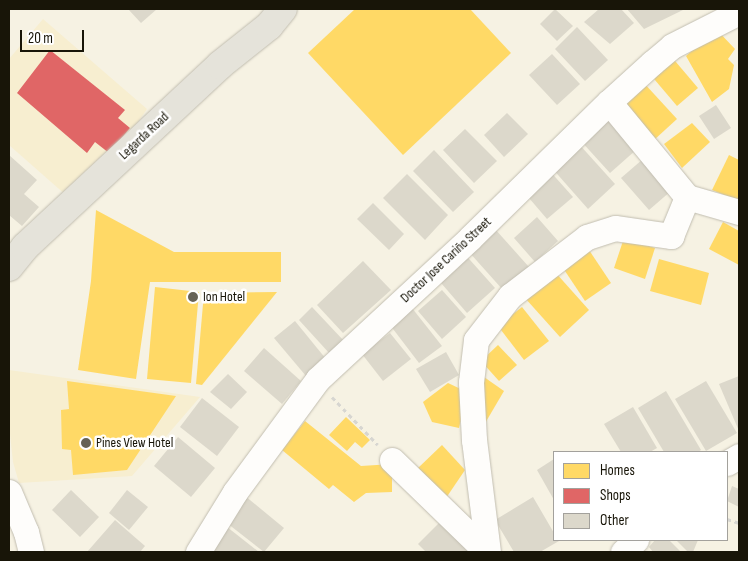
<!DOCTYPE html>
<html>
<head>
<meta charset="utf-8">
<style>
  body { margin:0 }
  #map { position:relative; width:748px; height:561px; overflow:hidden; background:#f6f2e3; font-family:"Sofia Sans Condensed",sans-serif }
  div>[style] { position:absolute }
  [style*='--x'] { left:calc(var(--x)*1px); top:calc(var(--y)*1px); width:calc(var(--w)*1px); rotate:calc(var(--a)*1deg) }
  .built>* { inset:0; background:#f7eed0 }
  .homes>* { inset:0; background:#ffd966 }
  .shops>* { inset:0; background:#e06666 }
  .building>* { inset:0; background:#dcd8cb }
  .path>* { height:3px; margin-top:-1.5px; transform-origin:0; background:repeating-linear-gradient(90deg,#d7d6d1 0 4px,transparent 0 8px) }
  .roads { filter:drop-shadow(0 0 1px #c1bdb0) drop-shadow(0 0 1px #c1bdb0) }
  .minor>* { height:25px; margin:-12.5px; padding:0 12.5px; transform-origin:12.5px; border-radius:12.5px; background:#fefdfb }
  .major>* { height:28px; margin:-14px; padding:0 14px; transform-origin:14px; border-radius:14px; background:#e5e3da }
  .dots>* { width:14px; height:14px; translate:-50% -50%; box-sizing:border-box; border:2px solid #fff; border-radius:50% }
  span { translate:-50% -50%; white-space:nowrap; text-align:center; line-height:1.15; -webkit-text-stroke:5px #fff; paint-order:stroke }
  .street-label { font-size:14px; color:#181508 }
  .poi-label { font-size:14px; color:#181508 }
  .left { translate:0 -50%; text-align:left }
  .frame { position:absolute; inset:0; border:10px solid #181508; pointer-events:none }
  .legend { position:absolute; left:553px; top:451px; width:175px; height:90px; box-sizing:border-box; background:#fff; border:1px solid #a3a19c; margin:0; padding:6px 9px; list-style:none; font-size:15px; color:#181508 }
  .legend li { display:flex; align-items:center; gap:10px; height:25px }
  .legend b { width:25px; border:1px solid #a3a19c }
  .scale { position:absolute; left:20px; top:30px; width:64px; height:22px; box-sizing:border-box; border:2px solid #181508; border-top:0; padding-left:6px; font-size:15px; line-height:18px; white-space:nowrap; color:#181508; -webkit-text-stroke:4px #fff; paint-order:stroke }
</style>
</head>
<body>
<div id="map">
  <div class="built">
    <i style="clip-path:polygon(43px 19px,147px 109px,120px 148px,67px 196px,9px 145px,9px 59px)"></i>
    <i style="clip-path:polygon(9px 370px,200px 397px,132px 476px,19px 483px,13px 462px,9px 425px)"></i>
  </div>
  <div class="homes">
    <i style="clip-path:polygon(355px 9px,470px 9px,511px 53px,403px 155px,308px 53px)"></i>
    <i style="clip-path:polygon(716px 29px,735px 49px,728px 59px,734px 65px,729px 89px,712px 102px,686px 56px)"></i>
    <i style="clip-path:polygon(670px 55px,698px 88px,677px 106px,649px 73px)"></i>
    <i style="clip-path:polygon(643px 82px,677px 119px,654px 140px,620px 104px)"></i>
    <i style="clip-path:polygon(692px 123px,710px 142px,682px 168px,664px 144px)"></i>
    <i style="clip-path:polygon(729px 155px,739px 160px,739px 201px,712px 190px)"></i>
    <i style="clip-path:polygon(96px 210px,174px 252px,281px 252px,281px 282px,150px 282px,136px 379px,78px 370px,91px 281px)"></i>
    <i style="clip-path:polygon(723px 222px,739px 231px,739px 265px,709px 249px)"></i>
    <i style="clip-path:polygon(624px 238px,655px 248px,645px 279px,614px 268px)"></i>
    <i style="clip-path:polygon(585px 244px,611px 283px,585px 301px,559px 262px)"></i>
    <i style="clip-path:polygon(659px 259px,709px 273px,701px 305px,650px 291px)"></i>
    <i style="clip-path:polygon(555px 272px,589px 310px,560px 337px,525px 298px)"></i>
    <i style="clip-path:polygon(155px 287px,199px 292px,191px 383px,147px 379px)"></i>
    <i style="clip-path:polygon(277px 292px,202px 385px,196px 384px,204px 293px)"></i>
    <i style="clip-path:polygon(522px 307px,549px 341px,524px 360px,498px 326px)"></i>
    <i style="clip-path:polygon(498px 345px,517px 365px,499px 381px,481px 361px)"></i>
    <i style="clip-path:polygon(484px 377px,504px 391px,484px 425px,478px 399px)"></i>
    <i style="clip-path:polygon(67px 381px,176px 396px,127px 470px,73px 475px,71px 450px,62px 449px,61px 410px,69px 409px)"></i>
    <i style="clip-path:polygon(448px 383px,467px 392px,459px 428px,432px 422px,423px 402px)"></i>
    <i style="clip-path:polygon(346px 417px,370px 440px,362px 448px,355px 442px,347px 451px,329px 435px)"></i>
    <i style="clip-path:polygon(305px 421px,361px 466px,392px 464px,392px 492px,366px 493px,354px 502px,333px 485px,329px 489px,282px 450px)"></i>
    <i style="clip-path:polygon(442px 445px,465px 470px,444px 501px,417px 469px)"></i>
  </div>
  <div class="shops">
    <i style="clip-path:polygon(50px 50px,125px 110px,118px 118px,130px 128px,109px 153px,95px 142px,87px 153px,17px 93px)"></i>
  </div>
  <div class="building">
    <i style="clip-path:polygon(128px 9px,157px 9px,141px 23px)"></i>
    <i style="clip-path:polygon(555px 9px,573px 26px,557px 41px,540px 24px)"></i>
    <i style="clip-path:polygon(599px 9px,621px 9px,634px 23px,610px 44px,584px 22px)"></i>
    <i style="clip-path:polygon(627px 9px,685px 9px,644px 29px)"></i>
    <i style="clip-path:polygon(577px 27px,608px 60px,585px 81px,555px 49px)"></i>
    <i style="clip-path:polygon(552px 54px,580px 84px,557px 105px,529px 75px)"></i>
    <i style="clip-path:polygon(716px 105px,731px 128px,714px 139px,699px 116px)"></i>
    <i style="clip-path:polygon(507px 113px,528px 134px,504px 157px,484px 135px)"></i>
    <i style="clip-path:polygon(607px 117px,636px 150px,610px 173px,580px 140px)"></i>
    <i style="clip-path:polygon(465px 129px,497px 161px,474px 183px,443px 150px)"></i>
    <i style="clip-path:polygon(578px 143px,615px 184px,588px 209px,551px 167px)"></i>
    <i style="clip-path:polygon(434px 150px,474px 192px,453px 212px,413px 171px)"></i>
    <i style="clip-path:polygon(9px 155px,37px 180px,24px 194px,39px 207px,22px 226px,9px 215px)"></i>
    <i style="clip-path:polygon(643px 159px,671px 191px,649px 210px,621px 178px)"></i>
    <i style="clip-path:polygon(548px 169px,573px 197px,547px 219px,523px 191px)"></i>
    <i style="clip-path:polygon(407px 174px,448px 215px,425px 240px,383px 198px)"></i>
    <i style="clip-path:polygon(373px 203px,404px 234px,389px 250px,357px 219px)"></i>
    <i style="clip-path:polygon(537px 217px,558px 241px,535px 262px,514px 238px)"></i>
    <i style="clip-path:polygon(495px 229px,529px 267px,503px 290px,469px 252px)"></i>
    <i style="clip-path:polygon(462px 251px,495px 288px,467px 313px,435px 276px)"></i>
    <i style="clip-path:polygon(363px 261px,391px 290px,343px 333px,317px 305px)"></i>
    <i style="clip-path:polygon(442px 290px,466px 317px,442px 339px,418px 311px)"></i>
    <i style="clip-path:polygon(312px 307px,344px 341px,330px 354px,299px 320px)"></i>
    <i style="clip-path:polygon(412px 308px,442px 346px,419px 363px,390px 325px)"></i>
    <i style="clip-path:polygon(295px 321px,326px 359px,306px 376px,274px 338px)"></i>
    <i style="clip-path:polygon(390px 333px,411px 359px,383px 381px,362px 354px)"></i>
    <i style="clip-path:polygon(264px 348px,301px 381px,282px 404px,244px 371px)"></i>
    <i style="clip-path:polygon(446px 352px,459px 375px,430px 392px,416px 369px)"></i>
    <i style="clip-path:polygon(228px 374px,247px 392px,231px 409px,210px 392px)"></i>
    <i style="clip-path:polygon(739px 376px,739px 431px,719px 384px)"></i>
    <i style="clip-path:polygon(706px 381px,737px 433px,706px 451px,675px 399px)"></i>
    <i style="clip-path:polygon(666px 391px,701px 450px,698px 452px,664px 452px,638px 408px)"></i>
    <i style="clip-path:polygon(202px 398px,239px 427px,217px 456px,180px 427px)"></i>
    <i style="clip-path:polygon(633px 407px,657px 448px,650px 452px,621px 452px,604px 424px)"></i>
    <i style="clip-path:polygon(178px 437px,215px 468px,191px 497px,154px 466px)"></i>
    <i style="clip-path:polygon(554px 459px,554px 500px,537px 470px)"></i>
    <i style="clip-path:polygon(732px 486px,739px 489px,739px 507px,727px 501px)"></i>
    <i style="clip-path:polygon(71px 490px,99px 517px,80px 537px,52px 510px)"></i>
    <i style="clip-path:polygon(127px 490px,148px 507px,129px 530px,109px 513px)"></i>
    <i style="clip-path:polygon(244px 495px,284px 528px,264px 552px,223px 520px)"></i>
    <i style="clip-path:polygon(533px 497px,554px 533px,554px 540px,559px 541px,540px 552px,514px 552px,495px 520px)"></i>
    <i style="clip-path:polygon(444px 518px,470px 552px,426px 552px,418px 544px)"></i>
    <i style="clip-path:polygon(115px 520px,145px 546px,140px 552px,87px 552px)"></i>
    <i style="clip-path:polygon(222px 523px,259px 552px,214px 552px,205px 545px)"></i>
    <i style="clip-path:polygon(655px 540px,669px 540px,681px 552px,653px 552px,649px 547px)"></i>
    <i style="clip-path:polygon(676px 540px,698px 540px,693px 552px,688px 552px)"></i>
  </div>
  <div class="path">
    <i style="--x:332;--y:397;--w:66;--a:46.2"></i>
    <i style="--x:727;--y:519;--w:13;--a:18"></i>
  </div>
  <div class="roads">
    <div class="minor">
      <i style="--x:609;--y:102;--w:123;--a:50.6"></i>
      <i style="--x:687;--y:197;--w:54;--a:16.1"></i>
      <i style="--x:392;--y:460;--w:131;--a:44.1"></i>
      <i style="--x:727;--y:463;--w:14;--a:-30"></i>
      <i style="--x:9;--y:492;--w:43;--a:67"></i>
      <i style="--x:26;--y:532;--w:21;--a:76"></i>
      <i style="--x:198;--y:552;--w:70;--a:-58.3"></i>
      <i style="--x:235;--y:492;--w:140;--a:-53.7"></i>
      <i style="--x:318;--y:379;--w:207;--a:-42.8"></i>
      <i style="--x:470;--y:238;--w:194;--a:-44.4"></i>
      <i style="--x:609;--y:102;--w:58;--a:-42.2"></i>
      <i style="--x:652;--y:63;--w:26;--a:-40"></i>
      <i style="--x:672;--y:46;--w:75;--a:-26.9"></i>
      <i style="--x:488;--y:552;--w:113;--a:-97.1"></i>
      <i style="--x:474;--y:440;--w:58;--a:-93"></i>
      <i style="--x:471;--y:382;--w:42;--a:-83.2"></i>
      <i style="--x:476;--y:340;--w:56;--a:-52.3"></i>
      <i style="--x:510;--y:296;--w:97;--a:-37.5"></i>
      <i style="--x:587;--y:237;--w:29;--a:-18"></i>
      <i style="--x:615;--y:228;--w:57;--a:8.1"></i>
      <i style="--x:671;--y:236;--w:42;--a:-67.7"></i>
      <i style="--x:623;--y:552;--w:18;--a:-43"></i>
    </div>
    <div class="major">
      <i style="--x:9;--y:267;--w:26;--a:-51"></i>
      <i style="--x:25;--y:247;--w:267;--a:-43"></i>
      <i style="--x:220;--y:65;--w:63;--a:-38.5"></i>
      <i style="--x:269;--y:26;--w:22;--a:-51"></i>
    </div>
  </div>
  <div class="dots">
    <i style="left:193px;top:297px;background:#666255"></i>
    <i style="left:86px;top:443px;background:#666255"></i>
  </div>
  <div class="street-label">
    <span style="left:144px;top:136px;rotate:-43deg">Legarda Road</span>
    <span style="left:446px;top:260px;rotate:-43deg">Doctor Jose Cariño Street</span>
  </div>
  <div class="poi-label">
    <span class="left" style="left:203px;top:297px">Ion Hotel</span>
    <span class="left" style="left:96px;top:443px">Pines View Hotel</span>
  </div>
  <div class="frame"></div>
  <ul class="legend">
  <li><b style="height:14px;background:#ffd966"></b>Homes</li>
  <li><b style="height:14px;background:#e06666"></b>Shops</li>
  <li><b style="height:14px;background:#dcd8cb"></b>Other</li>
  </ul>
  <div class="scale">20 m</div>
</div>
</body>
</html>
